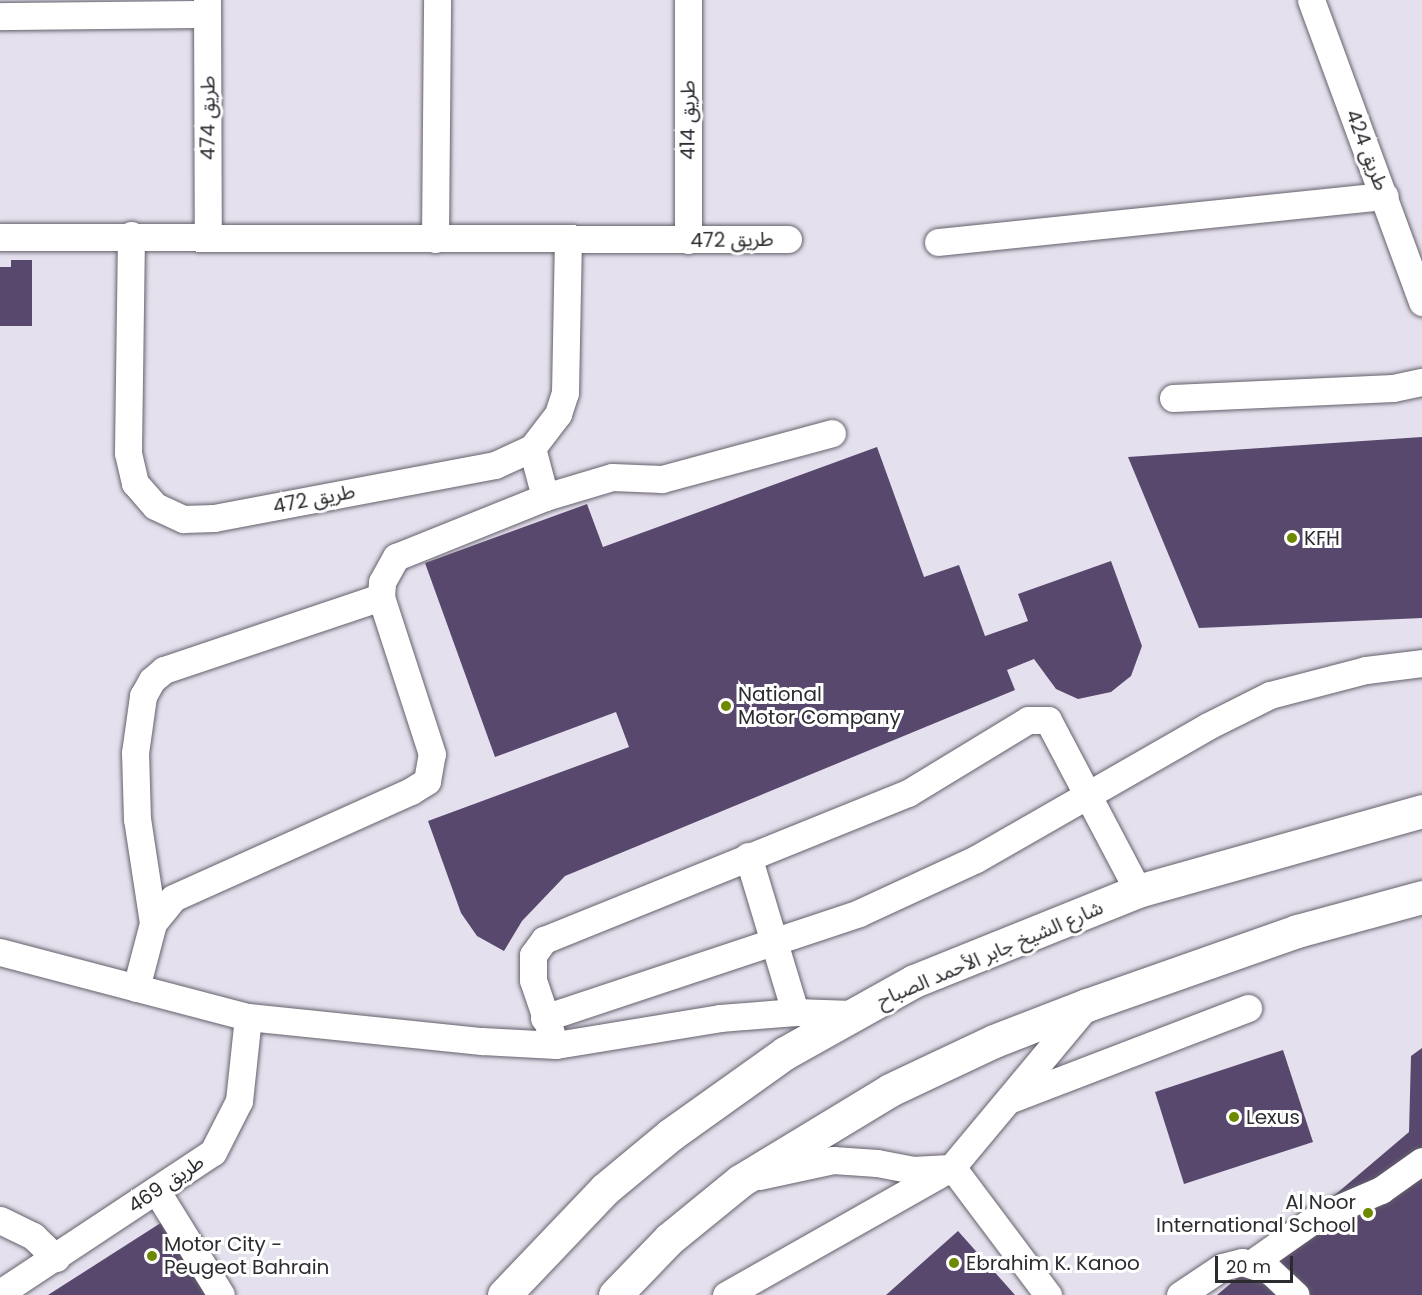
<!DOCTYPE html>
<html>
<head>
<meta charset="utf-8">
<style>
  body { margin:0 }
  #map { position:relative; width:1422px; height:1295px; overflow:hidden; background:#e5e0ed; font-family:Poppins,"Noto Sans Arabic",sans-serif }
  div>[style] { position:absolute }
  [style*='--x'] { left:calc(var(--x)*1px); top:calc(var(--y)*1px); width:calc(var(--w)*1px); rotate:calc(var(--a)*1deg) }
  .building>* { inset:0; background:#58486d }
  .roads { filter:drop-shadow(0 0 2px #65616c) drop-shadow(0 0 2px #65616c) }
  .minor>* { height:27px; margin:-13.5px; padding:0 13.5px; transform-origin:13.5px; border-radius:13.5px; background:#fff }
  .major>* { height:33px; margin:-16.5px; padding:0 16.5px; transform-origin:16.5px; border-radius:16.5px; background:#fff }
  .dots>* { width:16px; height:16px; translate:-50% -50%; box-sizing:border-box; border:3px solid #fff; border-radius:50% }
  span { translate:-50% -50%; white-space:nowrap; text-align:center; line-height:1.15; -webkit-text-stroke:6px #fff; paint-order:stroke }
  .street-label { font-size:20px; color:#2c2b2f }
  .poi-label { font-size:20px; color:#2c2b2f }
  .left { translate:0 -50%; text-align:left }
  .right { translate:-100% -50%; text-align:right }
  .scale { position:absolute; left:1215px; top:1256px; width:78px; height:27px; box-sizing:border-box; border:3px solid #2c2b2f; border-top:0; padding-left:8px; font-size:18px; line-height:21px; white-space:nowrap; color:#2c2b2f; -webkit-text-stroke:4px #fff; paint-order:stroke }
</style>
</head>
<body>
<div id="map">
  <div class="building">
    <i style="clip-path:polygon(11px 260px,32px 260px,32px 326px,0 326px,0 267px,11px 267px)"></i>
    <i style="clip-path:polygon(1422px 437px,1422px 618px,1199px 628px,1128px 457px)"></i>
    <i style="clip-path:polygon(877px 447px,924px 577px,959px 565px,985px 636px,1028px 621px,1018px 594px,1111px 561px,1142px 646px,1131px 676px,1111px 692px,1078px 699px,1056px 689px,1034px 659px,1007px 670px,1015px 690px,565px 876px,522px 921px,504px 951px,477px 936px,461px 913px,428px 821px,629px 747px,616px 712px,495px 757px,425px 563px,587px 504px,603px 547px)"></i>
    <i style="clip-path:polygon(1422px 1048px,1422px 1295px,1217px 1295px,1409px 1132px,1411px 1056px)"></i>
    <i style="clip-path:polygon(1283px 1050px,1313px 1142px,1184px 1184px,1155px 1092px)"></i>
    <i style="clip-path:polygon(170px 1217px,220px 1295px,48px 1295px)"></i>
    <i style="clip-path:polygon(958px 1231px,1015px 1295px,886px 1295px)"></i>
  </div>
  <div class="roads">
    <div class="minor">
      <i style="--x:207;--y:0;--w:236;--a:89.8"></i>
      <i style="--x:1311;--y:0;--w:322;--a:69.8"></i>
      <i style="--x:0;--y:16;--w:207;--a:-0.6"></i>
      <i style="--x:131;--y:235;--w:218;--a:90.8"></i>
      <i style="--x:128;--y:453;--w:31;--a:77"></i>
      <i style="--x:135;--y:483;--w:30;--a:49"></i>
      <i style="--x:155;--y:506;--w:31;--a:25"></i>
      <i style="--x:183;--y:519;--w:31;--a:-2"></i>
      <i style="--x:214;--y:518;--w:286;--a:-10.7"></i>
      <i style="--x:495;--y:465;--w:41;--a:-24.7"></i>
      <i style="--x:532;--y:448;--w:43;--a:-52.6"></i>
      <i style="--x:558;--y:414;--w:22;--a:-72"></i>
      <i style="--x:565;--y:393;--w:152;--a:-88.9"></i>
      <i style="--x:0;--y:237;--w:788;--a:0.15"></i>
      <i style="--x:435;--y:239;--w:239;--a:-89.5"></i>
      <i style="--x:688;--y:240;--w:240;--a:-90"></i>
      <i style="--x:938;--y:242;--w:449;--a:-5.9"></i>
      <i style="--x:1173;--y:398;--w:220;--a:-2.6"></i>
      <i style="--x:1393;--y:388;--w:30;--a:-12"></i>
      <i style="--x:532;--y:448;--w:51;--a:75.1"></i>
      <i style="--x:748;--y:856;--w:163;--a:73.2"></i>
      <i style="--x:153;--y:923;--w:105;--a:-98.7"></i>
      <i style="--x:137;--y:819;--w:66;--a:-91.7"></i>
      <i style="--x:135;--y:753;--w:58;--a:-82"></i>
      <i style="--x:143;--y:696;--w:18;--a:-61"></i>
      <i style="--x:152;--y:680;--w:16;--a:-40"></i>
      <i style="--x:164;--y:670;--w:229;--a:-18.6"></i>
      <i style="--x:0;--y:952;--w:256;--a:14.7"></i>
      <i style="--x:248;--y:1017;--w:235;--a:5.9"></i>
      <i style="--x:482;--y:1041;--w:74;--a:3.1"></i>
      <i style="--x:556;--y:1045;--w:166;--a:-9.3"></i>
      <i style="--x:720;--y:1018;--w:75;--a:-4.6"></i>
      <i style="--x:795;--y:1012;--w:57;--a:2"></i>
      <i style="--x:136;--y:988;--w:67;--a:-75.3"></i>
      <i style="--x:153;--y:923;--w:32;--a:-51"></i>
      <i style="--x:173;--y:898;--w:261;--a:-24.2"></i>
      <i style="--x:411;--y:791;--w:19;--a:-32"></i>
      <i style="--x:427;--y:781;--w:27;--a:-80"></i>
      <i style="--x:432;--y:754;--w:165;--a:-108"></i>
      <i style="--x:381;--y:597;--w:15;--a:-86"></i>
      <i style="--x:382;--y:582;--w:29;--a:-61"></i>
      <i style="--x:396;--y:557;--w:161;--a:-21.9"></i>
      <i style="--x:545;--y:497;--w:70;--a:-16.6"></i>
      <i style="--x:612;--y:477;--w:50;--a:2.3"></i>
      <i style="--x:662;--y:479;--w:176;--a:-15.1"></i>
      <i style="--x:544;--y:1018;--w:332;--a:-18.4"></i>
      <i style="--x:859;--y:913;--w:129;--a:-24.8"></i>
      <i style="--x:976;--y:859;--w:267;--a:-29.8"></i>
      <i style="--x:1208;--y:726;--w:69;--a:-26.6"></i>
      <i style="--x:1270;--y:695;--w:99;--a:-14.6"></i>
      <i style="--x:1366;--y:670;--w:56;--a:-7.1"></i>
      <i style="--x:551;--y:1033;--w:56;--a:-108.8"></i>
      <i style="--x:533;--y:980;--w:25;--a:-90"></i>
      <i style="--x:533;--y:955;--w:19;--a:-54"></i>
      <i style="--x:544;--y:940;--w:393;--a:-22"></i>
      <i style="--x:908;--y:793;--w:140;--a:-31.3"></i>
      <i style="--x:1028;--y:720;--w:20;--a:0"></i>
      <i style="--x:1048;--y:720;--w:193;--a:62.2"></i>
      <i style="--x:1011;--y:1099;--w:254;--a:-21"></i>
      <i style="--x:952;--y:1167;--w:160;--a:53.1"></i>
      <i style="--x:759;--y:1176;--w:76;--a:-12.2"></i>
      <i style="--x:833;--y:1160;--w:44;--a:3.9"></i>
      <i style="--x:877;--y:1163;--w:36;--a:11"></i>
      <i style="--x:912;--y:1170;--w:33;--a:-3"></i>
      <i style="--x:156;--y:1190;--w:123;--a:58.2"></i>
      <i style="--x:0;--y:1220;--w:37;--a:26"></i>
      <i style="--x:33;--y:1236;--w:32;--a:44"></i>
      <i style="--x:1252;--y:1263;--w:78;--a:-35.1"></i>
      <i style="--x:1316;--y:1218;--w:71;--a:-23.3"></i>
      <i style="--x:1381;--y:1190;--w:50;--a:-35.3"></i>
      <i style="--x:0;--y:1293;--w:255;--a:-33.5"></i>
      <i style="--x:213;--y:1152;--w:57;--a:-63"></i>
      <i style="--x:239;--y:1101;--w:84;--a:-83.9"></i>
      <i style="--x:726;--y:1295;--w:260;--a:-29.5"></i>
      <i style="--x:952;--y:1167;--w:211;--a:-50.2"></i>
      <i style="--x:1180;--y:1295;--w:50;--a:-33.7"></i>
      <i style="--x:1222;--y:1267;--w:21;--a:-14"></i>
      <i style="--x:1242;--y:1262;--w:29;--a:18"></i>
      <i style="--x:1270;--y:1271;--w:35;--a:43"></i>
    </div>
    <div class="major">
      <i style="--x:504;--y:1295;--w:146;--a:-46.4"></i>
      <i style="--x:605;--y:1189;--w:85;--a:-39.7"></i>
      <i style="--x:670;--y:1135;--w:141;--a:-35.5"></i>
      <i style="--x:785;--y:1053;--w:148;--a:-29.2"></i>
      <i style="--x:914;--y:981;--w:241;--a:-21.9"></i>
      <i style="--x:1138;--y:891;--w:295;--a:-15.7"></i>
      <i style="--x:615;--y:1295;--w:78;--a:-46"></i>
      <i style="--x:669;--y:1239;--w:92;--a:-39.2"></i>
      <i style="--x:740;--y:1181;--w:175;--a:-31.2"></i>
      <i style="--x:890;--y:1090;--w:115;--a:-25.2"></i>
      <i style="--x:994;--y:1041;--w:100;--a:-21.2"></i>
      <i style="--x:1087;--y:1005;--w:223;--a:-19.4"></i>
      <i style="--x:1297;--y:931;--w:130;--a:-15.2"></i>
    </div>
  </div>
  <div class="dots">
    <i style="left:1292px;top:538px;background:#6c8900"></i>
    <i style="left:726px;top:706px;background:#6c8900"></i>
    <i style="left:1234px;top:1117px;background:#6c8900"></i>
    <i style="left:1368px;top:1213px;background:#6c8900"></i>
    <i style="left:152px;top:1256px;background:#6c8900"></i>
    <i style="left:954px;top:1263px;background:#6c8900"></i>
  </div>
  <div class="street-label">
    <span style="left:208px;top:118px;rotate:-90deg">طريق 474</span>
    <span style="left:688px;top:120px;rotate:-90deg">طريق 414</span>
    <span style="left:1367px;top:150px;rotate:69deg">طريق 424</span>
    <span style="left:732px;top:240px;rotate:-1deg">طريق 472</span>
    <span style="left:314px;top:499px;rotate:-11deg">طريق 472</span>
    <span style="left:990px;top:954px;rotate:-23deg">شارع الشيخ جابر الأحمد الصباح</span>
    <span style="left:166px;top:1184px;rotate:-34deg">طريق 469</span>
  </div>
  <div class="poi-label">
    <span class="left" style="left:1304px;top:538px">KFH</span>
    <span class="left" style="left:738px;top:706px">National<br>Motor Company</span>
    <span class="left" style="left:1246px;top:1117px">Lexus</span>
    <span class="right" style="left:1356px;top:1214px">Al Noor<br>International School</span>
    <span class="left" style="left:164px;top:1256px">Motor City -<br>Peugeot Bahrain</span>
    <span class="left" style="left:966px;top:1263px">Ebrahim K. Kanoo</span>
  </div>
  <div class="scale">20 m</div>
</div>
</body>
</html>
